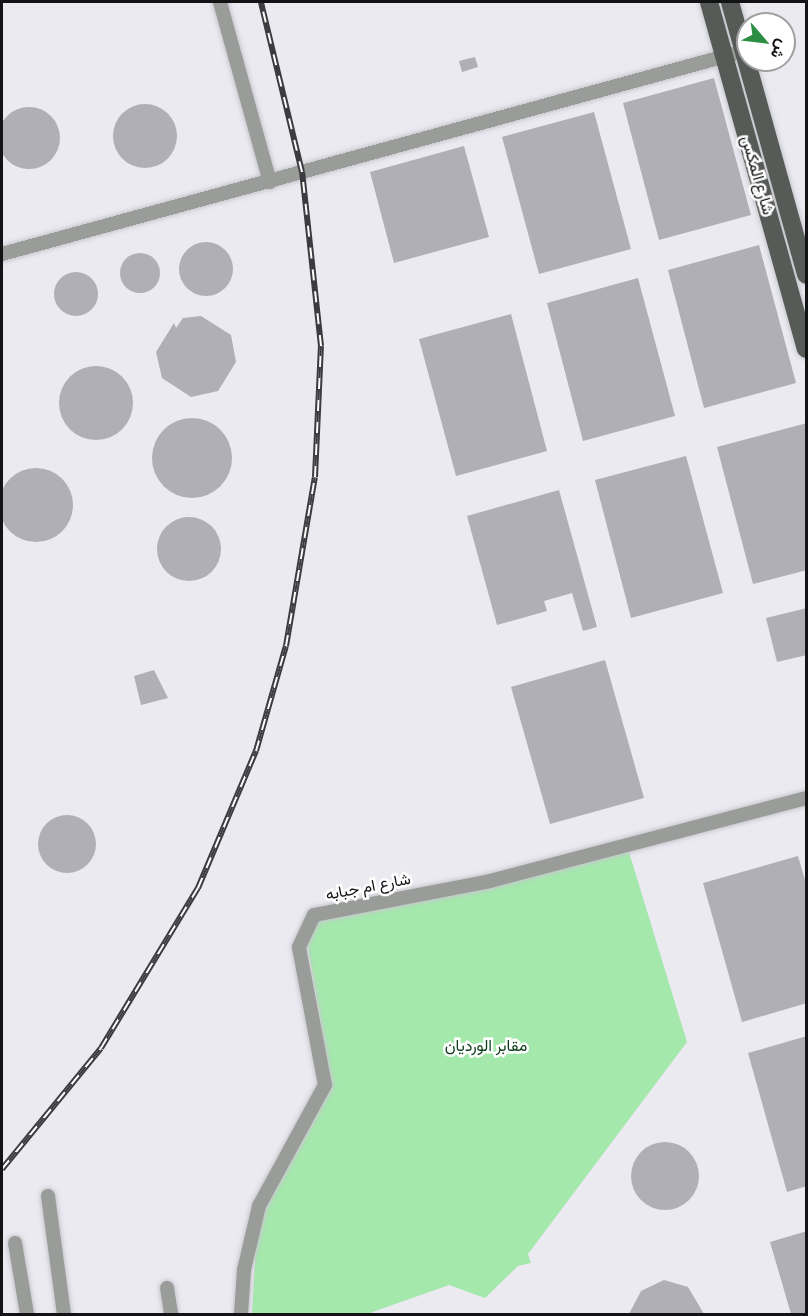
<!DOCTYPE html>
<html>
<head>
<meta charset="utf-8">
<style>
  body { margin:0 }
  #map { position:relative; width:808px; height:1316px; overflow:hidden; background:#ebeaf1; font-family:"Archivo Narrow",Vazirmatn,sans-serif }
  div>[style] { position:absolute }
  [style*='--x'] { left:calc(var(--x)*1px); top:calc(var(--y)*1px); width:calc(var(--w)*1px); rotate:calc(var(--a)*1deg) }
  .green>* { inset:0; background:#a4e8ac }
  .building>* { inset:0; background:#b0afb5 }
  .round { border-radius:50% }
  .roads { filter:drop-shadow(0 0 2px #c8c7ce) drop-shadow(0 0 2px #c8c7ce) }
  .minor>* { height:14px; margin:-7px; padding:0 7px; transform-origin:7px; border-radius:7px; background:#999c99 }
  .major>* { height:18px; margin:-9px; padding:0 9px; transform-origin:9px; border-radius:9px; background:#575b57 }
  .rail>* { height:6px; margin-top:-3px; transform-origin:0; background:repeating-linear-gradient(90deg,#fff 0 11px,#3c3b3f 0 22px); box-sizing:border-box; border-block:2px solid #3c3b3f }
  span { translate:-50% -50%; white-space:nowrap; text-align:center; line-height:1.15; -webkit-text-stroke:5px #fff; paint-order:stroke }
  .street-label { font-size:16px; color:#131215 }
  .park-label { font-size:16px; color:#0d3e19 }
  .frame { position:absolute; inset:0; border:3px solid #131215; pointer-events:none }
  .north { position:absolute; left:736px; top:12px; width:60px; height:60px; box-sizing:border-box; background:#fff; border:2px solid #a1a0a1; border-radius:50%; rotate:118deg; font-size:16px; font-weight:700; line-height:24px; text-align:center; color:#131215 }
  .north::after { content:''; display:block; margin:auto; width:21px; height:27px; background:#2b8e42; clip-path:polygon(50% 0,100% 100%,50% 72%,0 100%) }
</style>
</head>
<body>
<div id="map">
  <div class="green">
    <i style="clip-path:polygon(629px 852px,687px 1042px,528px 1254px,531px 1263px,518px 1266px,485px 1298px,449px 1285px,367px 1314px,252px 1314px,256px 1240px,268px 1205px,332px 1088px,307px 943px,317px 921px)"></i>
  </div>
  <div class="building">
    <i style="clip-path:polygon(475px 57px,478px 67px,462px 72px,459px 61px)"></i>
    <i style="clip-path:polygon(714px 78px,751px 215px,659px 240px,623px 103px)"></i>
    <i class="round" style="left:113px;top:104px;width:64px;height:64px"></i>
    <i class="round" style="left:-2px;top:107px;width:62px;height:62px"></i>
    <i style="clip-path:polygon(594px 112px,631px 249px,539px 274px,502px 137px)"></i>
    <i style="clip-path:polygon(464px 146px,489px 237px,394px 263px,370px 172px)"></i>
    <i class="round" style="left:179px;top:242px;width:54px;height:54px"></i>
    <i style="clip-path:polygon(759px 245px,796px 383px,704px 408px,668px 270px)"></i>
    <i class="round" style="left:120px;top:253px;width:40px;height:40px"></i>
    <i class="round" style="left:54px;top:272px;width:44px;height:44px"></i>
    <i style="clip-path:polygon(638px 278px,675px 416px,583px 441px,547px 303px)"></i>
    <i style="clip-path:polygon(511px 314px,547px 451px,456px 476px,419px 339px)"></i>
    <i style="clip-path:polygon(201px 316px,231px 335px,236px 362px,218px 391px,191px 397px,162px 378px,156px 352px,174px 323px,176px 328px,183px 318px)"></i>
    <i class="round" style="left:59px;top:366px;width:74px;height:74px"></i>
    <i class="round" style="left:152px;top:418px;width:80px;height:80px"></i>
    <i style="clip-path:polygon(807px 423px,807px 570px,753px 584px,717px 447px)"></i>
    <i style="clip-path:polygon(686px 456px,723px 593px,631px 618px,595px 480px)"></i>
    <i class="round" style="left:-1px;top:468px;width:74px;height:74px"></i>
    <i style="clip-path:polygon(559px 490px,597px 627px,583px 631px,572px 593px,544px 601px,547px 611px,497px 625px,467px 516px)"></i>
    <i class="round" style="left:157px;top:517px;width:64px;height:64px"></i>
    <i style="clip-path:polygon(807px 608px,807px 655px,777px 662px,766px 618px)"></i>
    <i style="clip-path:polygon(605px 660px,644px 798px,550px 824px,511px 687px)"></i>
    <i style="clip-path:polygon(154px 670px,168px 698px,141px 705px,134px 676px)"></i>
    <i class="round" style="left:38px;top:815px;width:58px;height:58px"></i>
    <i style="clip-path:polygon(798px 856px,807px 887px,807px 1003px,742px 1022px,703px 883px)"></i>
    <i style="clip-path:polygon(807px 1036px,807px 1186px,787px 1192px,748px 1053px)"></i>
    <i class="round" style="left:631px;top:1142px;width:68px;height:68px"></i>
    <i style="clip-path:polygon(807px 1231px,807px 1314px,791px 1314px,770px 1242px)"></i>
    <i style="clip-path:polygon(664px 1280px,688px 1287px,704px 1314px,629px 1314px,641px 1291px)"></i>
  </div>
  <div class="roads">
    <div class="minor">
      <i style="--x:220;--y:2;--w:187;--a:74.5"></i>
      <i style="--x:2;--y:254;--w:758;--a:-15.3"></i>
      <i style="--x:48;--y:1196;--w:119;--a:82.3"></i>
      <i style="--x:15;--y:1243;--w:72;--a:80.4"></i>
      <i style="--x:167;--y:1288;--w:26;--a:81"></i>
      <i style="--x:241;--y:1314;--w:44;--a:-86.1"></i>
      <i style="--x:244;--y:1270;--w:66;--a:-76.8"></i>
      <i style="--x:259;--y:1206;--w:138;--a:-61.4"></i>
      <i style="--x:325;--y:1085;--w:140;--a:-100.7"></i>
      <i style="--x:299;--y:947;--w:35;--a:-65"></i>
      <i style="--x:314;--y:915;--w:179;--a:-10.9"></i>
      <i style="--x:490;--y:881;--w:327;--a:-14.7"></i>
    </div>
    <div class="major">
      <i style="--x:709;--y:2;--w:360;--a:74.4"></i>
      <i style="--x:730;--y:2;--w:283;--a:74.4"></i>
    </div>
  </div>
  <div class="rail">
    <i style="--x:2;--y:1169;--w:156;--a:-50.7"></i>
    <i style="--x:101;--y:1048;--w:187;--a:-58.8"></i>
    <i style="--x:198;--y:888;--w:149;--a:-67.1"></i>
    <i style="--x:256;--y:751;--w:109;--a:-74.1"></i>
    <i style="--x:286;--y:646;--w:171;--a:-80.3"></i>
    <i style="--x:315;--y:477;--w:131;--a:-87.4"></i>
    <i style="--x:321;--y:346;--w:175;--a:-96.2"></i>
    <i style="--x:302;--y:172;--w:175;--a:-103.6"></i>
  </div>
  <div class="street-label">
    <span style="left:758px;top:175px;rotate:74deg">شارع المكس</span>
    <span style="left:368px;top:886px;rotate:-11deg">شارع ام جبابه</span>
  </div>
  <div class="park-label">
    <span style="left:486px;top:1045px">مقابر الورديان</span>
  </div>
  <div class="frame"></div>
  <div class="north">ش</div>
</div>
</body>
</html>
